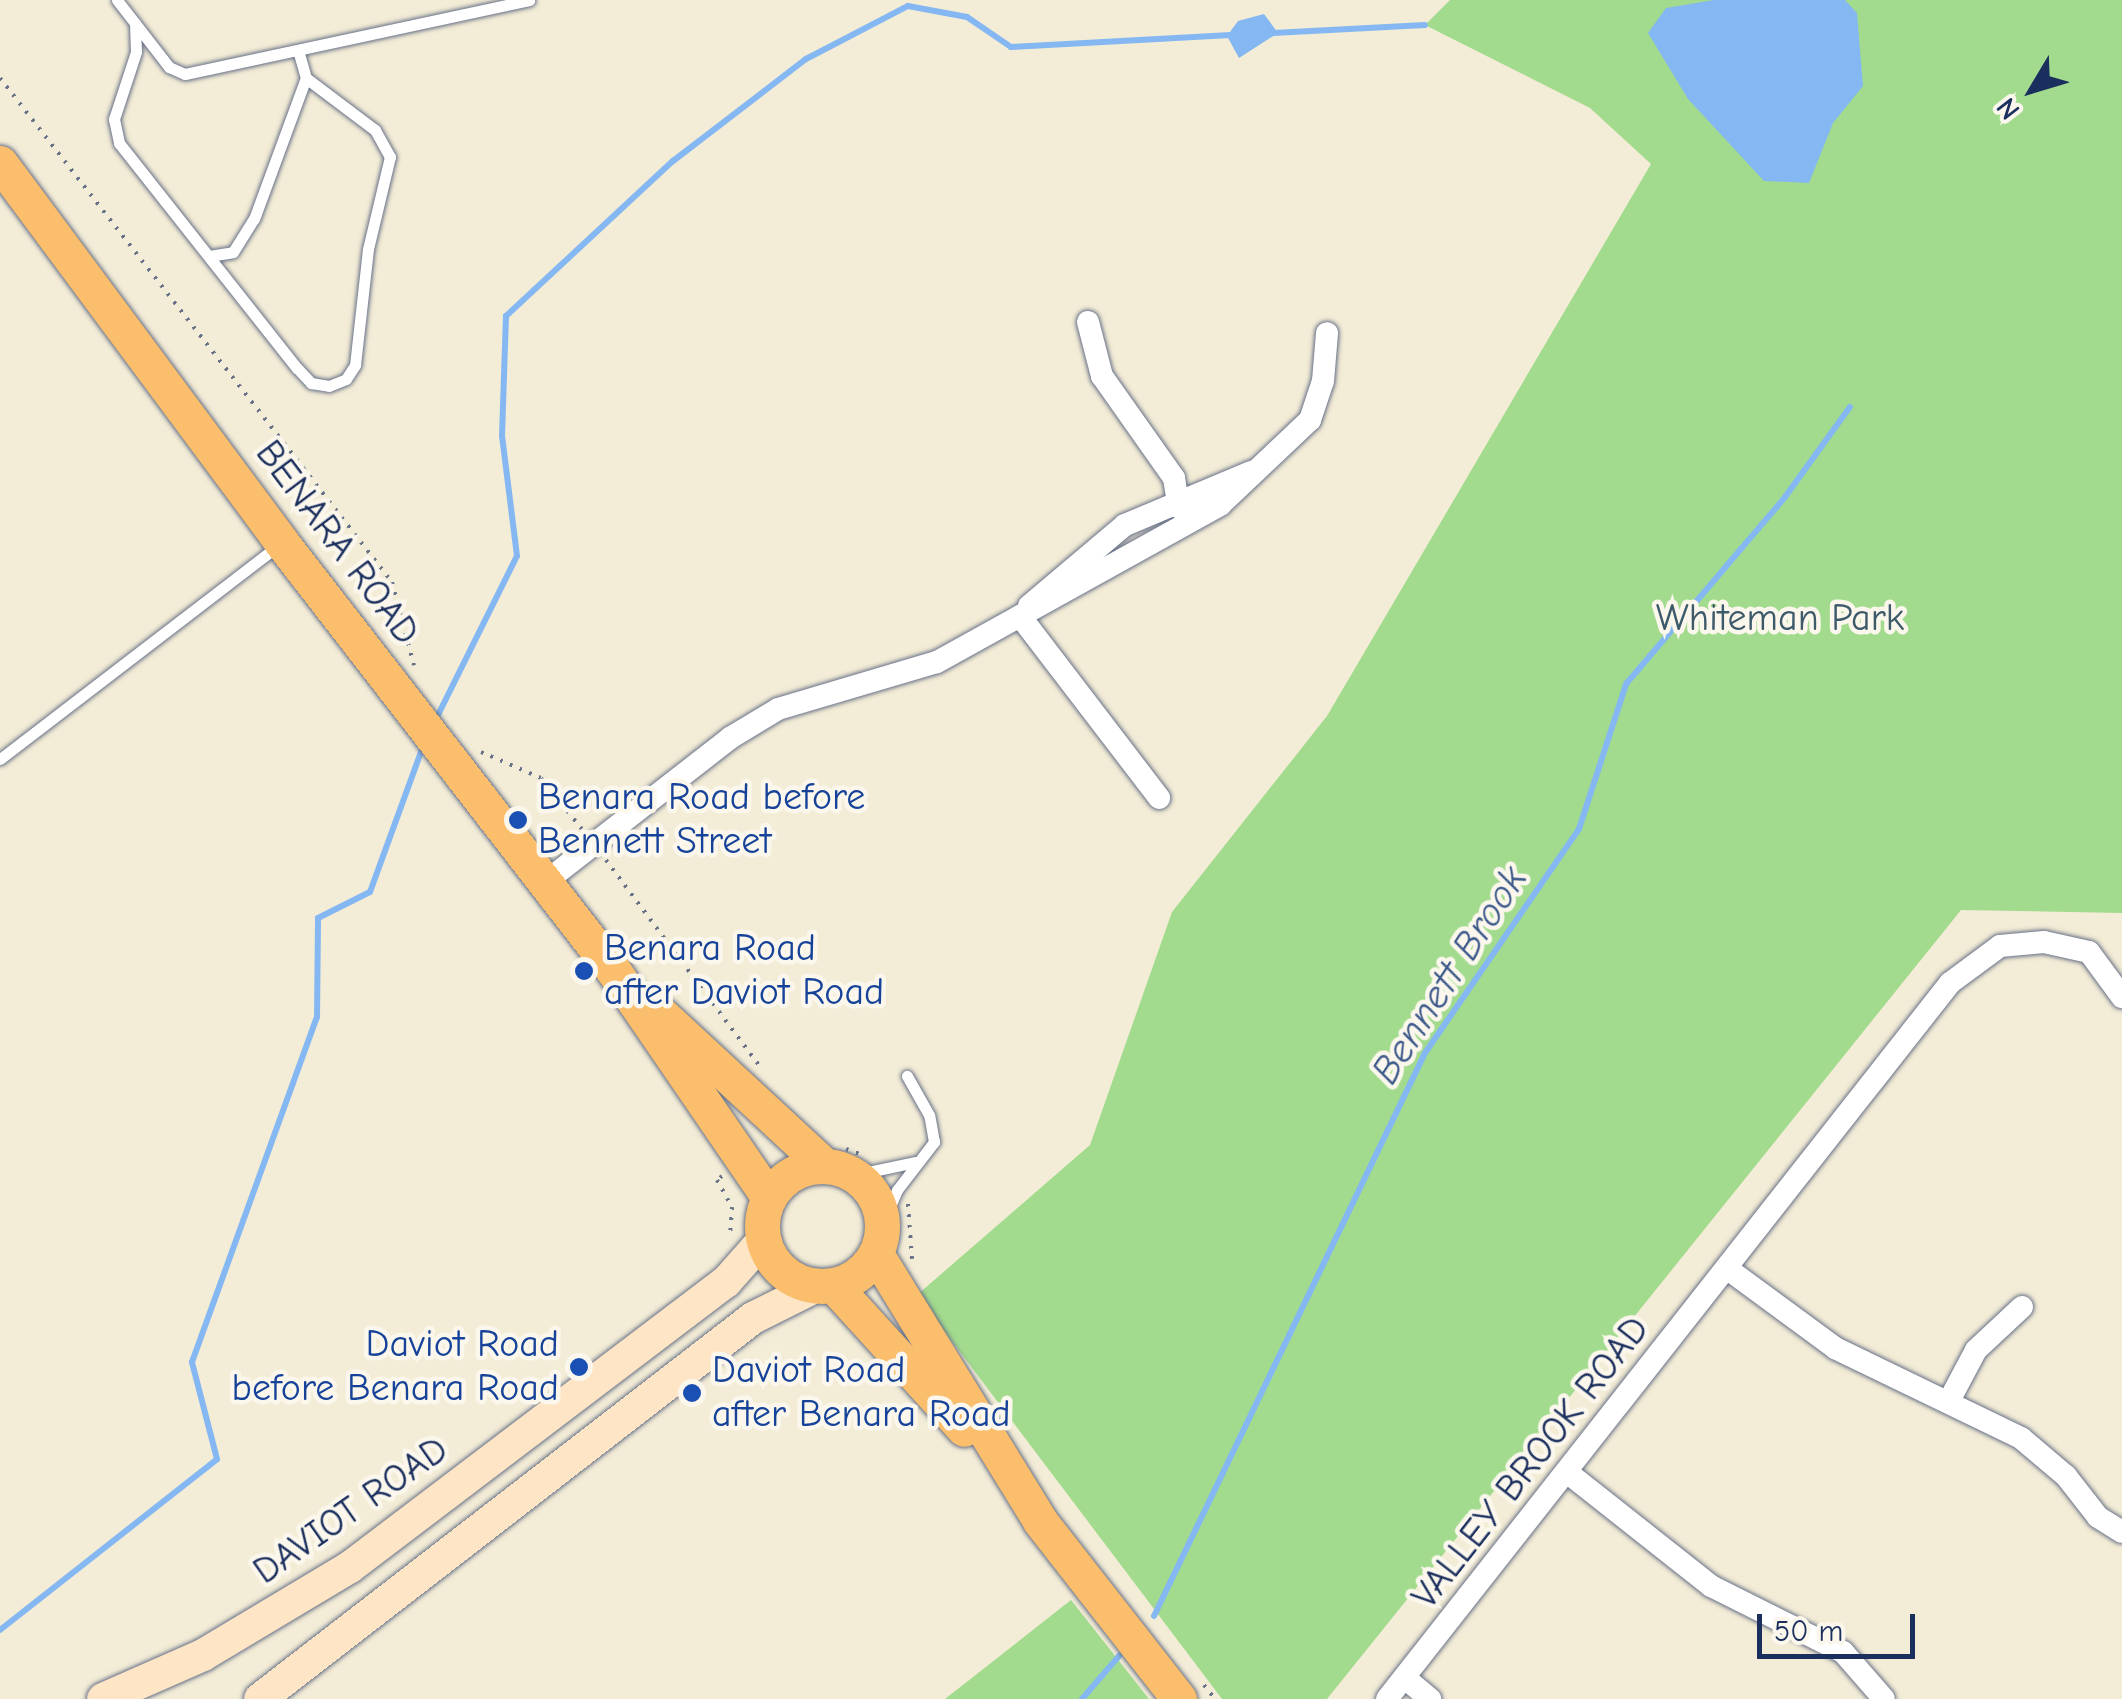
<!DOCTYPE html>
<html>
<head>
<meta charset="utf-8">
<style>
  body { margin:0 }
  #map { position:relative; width:2122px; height:1699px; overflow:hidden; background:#f3ecd6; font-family:"Comic Neue",sans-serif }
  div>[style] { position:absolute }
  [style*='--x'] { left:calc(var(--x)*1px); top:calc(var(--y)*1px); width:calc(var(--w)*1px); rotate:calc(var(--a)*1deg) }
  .green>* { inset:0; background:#a2db8d }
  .water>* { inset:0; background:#85b8f2 }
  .stream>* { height:6px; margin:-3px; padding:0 3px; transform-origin:3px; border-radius:3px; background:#85b8f2 }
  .path>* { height:4px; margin-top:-2px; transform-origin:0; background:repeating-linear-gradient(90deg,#677188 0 2.5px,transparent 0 10.5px) }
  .roads { filter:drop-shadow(0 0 2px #677188) drop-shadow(0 0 2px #677188) }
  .lane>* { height:11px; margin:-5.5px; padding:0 5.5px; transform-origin:5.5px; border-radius:5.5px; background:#fff }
  .street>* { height:22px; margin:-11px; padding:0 11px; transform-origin:11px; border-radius:11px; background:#fff }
  .secondary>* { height:32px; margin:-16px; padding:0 16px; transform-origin:16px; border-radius:16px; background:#fde5c5 }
  .primary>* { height:35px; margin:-17.5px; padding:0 17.5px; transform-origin:17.5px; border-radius:17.5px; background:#fabe6d }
  .primary>.ring { margin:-17.5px; padding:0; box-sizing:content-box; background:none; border:35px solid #fabe6d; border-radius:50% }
  .dots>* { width:28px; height:28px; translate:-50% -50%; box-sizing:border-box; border:5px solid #fbf7ec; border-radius:50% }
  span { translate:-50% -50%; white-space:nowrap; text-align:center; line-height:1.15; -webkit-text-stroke:9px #fbf7ec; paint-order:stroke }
  .street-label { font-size:38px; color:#1b2f5e }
  .park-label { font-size:38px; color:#3d5a6a }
  .transit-label { font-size:38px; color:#164399 }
  .left { translate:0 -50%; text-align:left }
  .right { translate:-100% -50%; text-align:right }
  .water-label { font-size:40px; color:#3b588a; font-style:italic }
  .north { position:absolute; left:1982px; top:40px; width:100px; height:100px; -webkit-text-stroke:8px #fbf7ec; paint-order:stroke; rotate:232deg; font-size:28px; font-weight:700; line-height:40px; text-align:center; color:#1b2f5e }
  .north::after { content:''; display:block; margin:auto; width:35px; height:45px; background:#1b2f5e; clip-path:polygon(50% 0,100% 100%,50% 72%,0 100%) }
  .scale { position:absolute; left:1757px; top:1614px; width:158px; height:45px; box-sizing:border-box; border:5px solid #1b2f5e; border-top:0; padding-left:12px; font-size:30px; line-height:35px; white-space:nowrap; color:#1b2f5e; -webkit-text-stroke:8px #fbf7ec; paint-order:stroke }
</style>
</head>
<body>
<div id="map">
  <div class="green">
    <i style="clip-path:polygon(1450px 0,2122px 0,2122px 913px,1961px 910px,1327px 1699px,1222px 1699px,917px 1295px,1090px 1145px,1172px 912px,1327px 716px,1651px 164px,1590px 108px,1425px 25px)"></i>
    <i style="clip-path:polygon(1071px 1600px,1149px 1699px,945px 1699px)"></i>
  </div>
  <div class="water">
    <i style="clip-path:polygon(1714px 0,1845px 0,1857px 13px,1863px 86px,1833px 123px,1809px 183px,1764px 181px,1688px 99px,1648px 33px,1666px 8px)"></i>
    <i style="clip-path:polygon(1264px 14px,1278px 33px,1239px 58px,1227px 36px,1238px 21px)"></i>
  </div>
  <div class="stream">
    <i style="--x:1273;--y:33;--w:152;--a:-3"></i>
    <i style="--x:436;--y:719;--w:182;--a:-63.6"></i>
    <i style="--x:517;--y:556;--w:121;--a:-97.1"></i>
    <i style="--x:502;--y:436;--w:120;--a:-88.1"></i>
    <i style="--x:506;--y:316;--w:228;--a:-42.9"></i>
    <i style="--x:673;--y:161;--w:168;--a:-37.5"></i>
    <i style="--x:806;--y:59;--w:115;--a:-27.5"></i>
    <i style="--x:908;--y:6;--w:60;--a:10.6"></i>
    <i style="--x:967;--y:17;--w:53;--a:34.3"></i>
    <i style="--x:1011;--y:47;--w:220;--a:-3.1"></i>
    <i style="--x:1154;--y:1616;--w:625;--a:-64.3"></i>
    <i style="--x:1425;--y:1053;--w:272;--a:-55.5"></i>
    <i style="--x:1579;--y:829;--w:152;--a:-72"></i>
    <i style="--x:1626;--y:684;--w:245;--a:-49.6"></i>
    <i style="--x:1785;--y:497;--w:111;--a:-54.2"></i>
    <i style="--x:0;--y:1630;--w:276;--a:-38.2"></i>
    <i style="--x:217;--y:1459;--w:100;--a:-104.5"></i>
    <i style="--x:192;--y:1362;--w:367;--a:-70.1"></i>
    <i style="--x:317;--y:1017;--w:99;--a:-89.4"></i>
    <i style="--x:318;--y:918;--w:58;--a:-26.6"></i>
    <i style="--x:370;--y:892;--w:158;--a:-70"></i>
    <i style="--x:1082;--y:1699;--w:57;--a:-49.3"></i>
  </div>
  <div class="path">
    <i style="--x:0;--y:78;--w:638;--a:52.13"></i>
    <i style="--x:392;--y:582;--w:86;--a:75.2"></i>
    <i style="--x:481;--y:752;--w:65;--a:23.4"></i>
    <i style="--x:541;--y:778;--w:65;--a:51.2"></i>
    <i style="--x:606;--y:860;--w:256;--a:53.3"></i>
    <i style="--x:846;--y:1149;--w:20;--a:20"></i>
    <i style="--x:722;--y:1176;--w:6;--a:141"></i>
    <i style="--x:717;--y:1180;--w:31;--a:61"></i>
    <i style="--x:732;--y:1207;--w:28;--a:94"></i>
    <i style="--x:908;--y:1204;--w:55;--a:85.8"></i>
    <i style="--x:1204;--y:1685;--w:18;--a:52"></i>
  </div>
  <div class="roads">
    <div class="lane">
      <i style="--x:117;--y:0;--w:85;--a:52.2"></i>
      <i style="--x:169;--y:67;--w:17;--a:24"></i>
      <i style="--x:185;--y:74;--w:352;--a:-12.1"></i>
      <i style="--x:135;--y:23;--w:29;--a:88"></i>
      <i style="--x:136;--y:52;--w:71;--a:108.2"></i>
      <i style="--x:114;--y:119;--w:25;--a:78"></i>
      <i style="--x:119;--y:143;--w:287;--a:51.7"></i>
      <i style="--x:297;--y:368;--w:21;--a:47"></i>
      <i style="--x:311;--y:383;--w:18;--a:9"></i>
      <i style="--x:329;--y:386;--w:18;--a:-22"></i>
      <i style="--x:346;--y:379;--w:17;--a:-57"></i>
      <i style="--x:355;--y:365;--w:117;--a:-83.6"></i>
      <i style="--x:368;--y:249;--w:95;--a:-76.6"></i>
      <i style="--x:390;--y:157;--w:31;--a:-119"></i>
      <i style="--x:375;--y:130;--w:86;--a:-143"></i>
      <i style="--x:306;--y:78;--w:29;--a:-106"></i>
      <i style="--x:209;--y:256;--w:24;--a:-9"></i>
      <i style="--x:233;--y:252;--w:39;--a:-58"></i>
      <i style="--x:254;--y:219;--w:150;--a:-69.8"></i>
      <i style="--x:0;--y:759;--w:350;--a:-37.5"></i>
      <i style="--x:854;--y:1175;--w:62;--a:-12"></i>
      <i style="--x:883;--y:1223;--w:36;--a:-67"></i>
      <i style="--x:897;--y:1190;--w:61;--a:-52.4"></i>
      <i style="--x:934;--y:1142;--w:27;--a:-100"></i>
      <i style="--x:929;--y:1115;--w:45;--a:-119.4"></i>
    </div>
    <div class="street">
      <i style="--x:1088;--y:322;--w:56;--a:75.5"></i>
      <i style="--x:1102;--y:376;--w:125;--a:54.8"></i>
      <i style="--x:1174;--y:478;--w:30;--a:81"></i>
      <i style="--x:1029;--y:606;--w:126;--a:-40.2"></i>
      <i style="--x:1125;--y:525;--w:137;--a:-22.8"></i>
      <i style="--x:1020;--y:616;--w:229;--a:52.6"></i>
      <i style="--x:544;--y:883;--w:236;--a:-37.9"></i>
      <i style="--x:730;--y:738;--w:56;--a:-31.1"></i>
      <i style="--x:778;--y:709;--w:166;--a:-16.5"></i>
      <i style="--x:937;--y:662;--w:324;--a:-29"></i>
      <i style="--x:1220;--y:505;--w:124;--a:-43.4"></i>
      <i style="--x:1310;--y:420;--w:41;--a:-71.6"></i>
      <i style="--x:1323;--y:381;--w:48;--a:-85.2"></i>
      <i style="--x:1729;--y:1270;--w:132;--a:36.3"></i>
      <i style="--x:1835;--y:1348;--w:207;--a:25.8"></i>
      <i style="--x:2021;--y:1438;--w:59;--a:40.2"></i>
      <i style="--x:2066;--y:1476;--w:52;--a:52"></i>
      <i style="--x:2098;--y:1517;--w:28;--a:32"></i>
      <i style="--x:1950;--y:1399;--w:55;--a:-62"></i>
      <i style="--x:1976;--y:1350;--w:63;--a:-43.1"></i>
      <i style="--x:1568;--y:1473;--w:182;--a:38.3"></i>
      <i style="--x:1711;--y:1586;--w:148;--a:26.6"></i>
      <i style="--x:1843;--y:1652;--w:62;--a:48.9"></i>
      <i style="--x:1405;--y:1678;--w:33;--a:40"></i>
      <i style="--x:1387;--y:1699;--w:911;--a:-51.82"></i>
      <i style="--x:1950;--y:983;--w:62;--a:-36.5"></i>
      <i style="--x:2000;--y:946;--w:44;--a:-5.2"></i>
      <i style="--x:2044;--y:942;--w:46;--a:12.5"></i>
      <i style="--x:2089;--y:952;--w:56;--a:53.7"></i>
    </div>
    <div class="secondary">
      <i style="--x:103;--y:1699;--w:109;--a:-23.7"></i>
      <i style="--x:203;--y:1655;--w:171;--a:-30.9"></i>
      <i style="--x:350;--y:1567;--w:472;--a:-37.2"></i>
      <i style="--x:726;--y:1282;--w:56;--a:-48.6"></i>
      <i style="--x:260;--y:1699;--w:623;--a:-37.7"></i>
      <i style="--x:753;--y:1318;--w:69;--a:-26.6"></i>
    </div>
    <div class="primary">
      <i style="--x:0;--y:163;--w:473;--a:53.4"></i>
      <i style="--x:282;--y:543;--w:540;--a:52.22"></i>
      <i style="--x:613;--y:970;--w:276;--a:55.6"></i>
      <i style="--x:662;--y:1015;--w:222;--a:42.8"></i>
      <i class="ring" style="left:762px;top:1166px;width:85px;height:85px"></i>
      <i style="--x:876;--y:1254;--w:313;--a:58.4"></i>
      <i style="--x:1040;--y:1521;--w:226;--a:52"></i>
      <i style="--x:834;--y:1286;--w:193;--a:47.7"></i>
    </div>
  </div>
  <div class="dots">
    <i style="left:518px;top:820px;background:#1a4fb4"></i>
    <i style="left:584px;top:971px;background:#1a4fb4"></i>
    <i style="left:579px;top:1367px;background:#1a4fb4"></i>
    <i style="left:692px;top:1393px;background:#1a4fb4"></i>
  </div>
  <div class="street-label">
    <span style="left:337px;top:543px;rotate:53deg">BENARA ROAD</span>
    <span style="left:1531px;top:1463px;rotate:-52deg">VALLEY BROOK ROAD</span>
    <span style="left:351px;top:1511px;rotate:-35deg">DAVIOT ROAD</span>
  </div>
  <div class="park-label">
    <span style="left:1780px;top:619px">Whiteman Park</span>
  </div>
  <div class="transit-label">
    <span class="left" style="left:538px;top:820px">Benara Road before<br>Bennett Street</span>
    <span class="left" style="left:604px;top:971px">Benara Road<br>after Daviot Road</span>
    <span class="right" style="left:559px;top:1367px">Daviot Road<br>before Benara Road</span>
    <span class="left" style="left:712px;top:1393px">Daviot Road<br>after Benara Road</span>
  </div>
  <div class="water-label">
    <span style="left:1449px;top:975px;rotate:-57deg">Bennett Brook</span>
  </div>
  <div class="north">N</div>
  <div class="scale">50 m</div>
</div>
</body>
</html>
